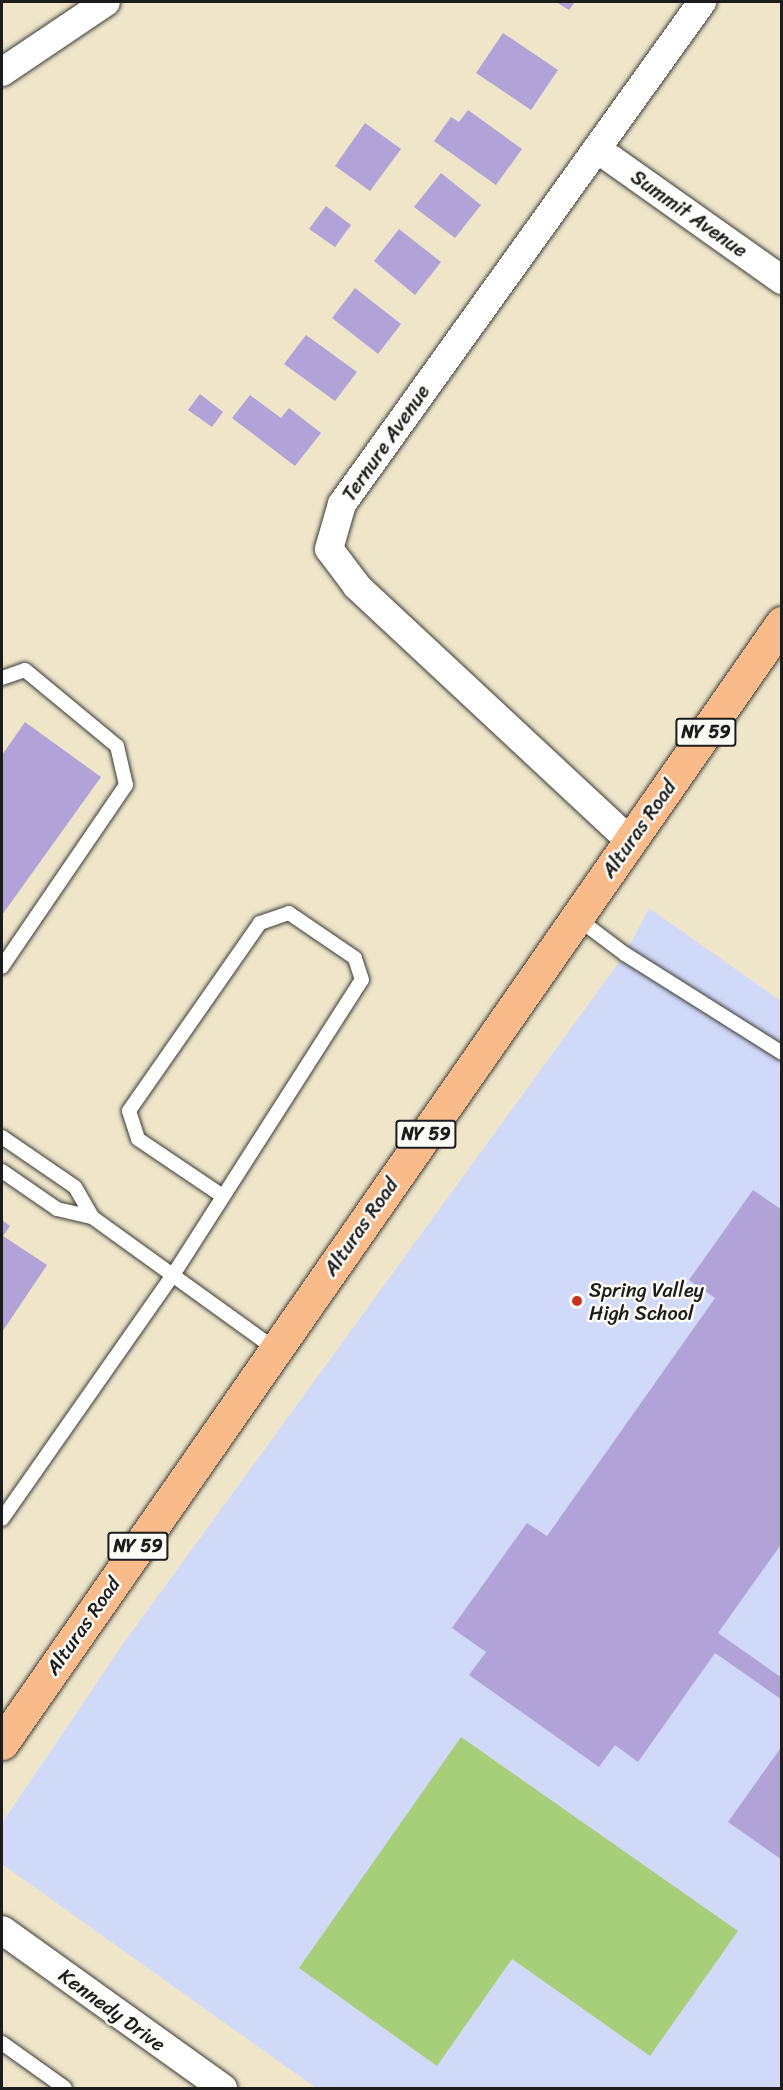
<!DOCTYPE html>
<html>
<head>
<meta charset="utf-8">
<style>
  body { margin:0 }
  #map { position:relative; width:783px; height:2090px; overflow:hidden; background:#efe6ca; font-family:Sriracha,sans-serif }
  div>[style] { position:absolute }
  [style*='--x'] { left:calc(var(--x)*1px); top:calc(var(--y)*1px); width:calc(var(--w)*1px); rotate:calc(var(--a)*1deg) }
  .built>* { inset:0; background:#d1d9f9 }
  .green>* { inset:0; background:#a7ce79 }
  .building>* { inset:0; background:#b1a3d7 }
  .roads { filter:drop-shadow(0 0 2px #3c3a36) drop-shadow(0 0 2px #3c3a36) }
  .lane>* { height:14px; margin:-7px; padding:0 7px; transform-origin:7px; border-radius:7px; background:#fff }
  .street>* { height:28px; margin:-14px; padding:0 14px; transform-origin:14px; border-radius:14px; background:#fff }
  .primary>* { height:33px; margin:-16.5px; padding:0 16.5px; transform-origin:16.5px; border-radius:16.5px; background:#fabb8b }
  .dots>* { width:16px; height:16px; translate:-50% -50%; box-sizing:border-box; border:3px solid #fdfcf7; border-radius:50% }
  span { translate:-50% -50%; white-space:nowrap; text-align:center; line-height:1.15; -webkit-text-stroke:5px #fdfcf7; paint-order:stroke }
  .shield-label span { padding:2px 4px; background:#fdfcf7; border:2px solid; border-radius:4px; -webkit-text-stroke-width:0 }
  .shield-label { font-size:18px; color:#1c1c1c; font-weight:700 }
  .street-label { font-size:20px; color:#1c1c1c }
  .poi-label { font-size:20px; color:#1c1c1c }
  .left { translate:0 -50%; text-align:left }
  .frame { position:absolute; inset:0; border:3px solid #1c1c1c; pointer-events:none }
</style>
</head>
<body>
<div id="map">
  <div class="built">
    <i style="clip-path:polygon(649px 908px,781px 1001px,781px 2088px,316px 2088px,2px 1864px,2px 1823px,123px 1644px,625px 954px)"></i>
  </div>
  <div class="green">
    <i style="clip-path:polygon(461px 1737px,738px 1931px,650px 2056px,512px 1959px,437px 2066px,299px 1968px)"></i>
  </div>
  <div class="building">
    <i style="clip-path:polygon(556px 2px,575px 2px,569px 10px)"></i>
    <i style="clip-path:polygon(503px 33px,558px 70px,531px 110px,476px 73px)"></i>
    <i style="clip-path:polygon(468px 110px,522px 149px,496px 185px,434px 141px,451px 117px,459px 122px)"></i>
    <i style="clip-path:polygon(365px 123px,401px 149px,370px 191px,335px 166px)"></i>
    <i style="clip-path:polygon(441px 173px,481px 205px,455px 238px,414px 207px)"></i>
    <i style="clip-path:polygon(326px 206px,351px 225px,335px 247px,309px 229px)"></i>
    <i style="clip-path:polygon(399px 229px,441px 262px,415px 295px,374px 261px)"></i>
    <i style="clip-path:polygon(355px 288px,401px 324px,378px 354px,332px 318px)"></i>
    <i style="clip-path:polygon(306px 335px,357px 372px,335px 401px,284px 364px)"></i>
    <i style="clip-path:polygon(200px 394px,223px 412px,212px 427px,188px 410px)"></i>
    <i style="clip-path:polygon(250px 395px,281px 418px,289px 408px,321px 433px,295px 466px,232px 418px)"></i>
    <i style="clip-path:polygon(25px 722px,101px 777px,2px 915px,2px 755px)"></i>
    <i style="clip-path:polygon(753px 1190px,782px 1210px,782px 1543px,718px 1633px,782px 1678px,782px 1700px,715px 1653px,638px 1762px,615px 1745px,599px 1767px,469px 1675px,486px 1652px,452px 1628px,527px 1523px,547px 1536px,715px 1298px,689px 1280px)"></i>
    <i style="clip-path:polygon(2px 1220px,10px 1226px,3px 1236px,47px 1265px,2px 1332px)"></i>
    <i style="clip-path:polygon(782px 1746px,782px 1860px,728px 1822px)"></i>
  </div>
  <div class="roads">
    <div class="lane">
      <i style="--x:2;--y:678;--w:24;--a:-19"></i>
      <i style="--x:25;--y:670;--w:119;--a:39.6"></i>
      <i style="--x:117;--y:746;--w:40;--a:77"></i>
      <i style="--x:126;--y:785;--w:220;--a:124.3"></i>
      <i style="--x:577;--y:918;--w:60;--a:36.9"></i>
      <i style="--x:625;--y:954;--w:186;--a:32.2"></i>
      <i style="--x:2;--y:1137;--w:88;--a:34.4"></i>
      <i style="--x:75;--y:1187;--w:34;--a:60"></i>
      <i style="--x:2;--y:1171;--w:67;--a:34.6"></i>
      <i style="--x:57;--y:1209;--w:36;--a:13"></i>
      <i style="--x:92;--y:1217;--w:226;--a:35.8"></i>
      <i style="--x:2;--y:1519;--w:298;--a:-55"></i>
      <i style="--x:173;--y:1275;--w:350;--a:-57.4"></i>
      <i style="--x:362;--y:980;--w:23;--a:-108"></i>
      <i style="--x:355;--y:958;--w:80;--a:-145.7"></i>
      <i style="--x:289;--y:913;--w:31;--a:161"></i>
      <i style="--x:260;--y:923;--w:229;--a:124.9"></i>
      <i style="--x:129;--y:1111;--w:29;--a:72"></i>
      <i style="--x:138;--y:1139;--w:100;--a:34"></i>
      <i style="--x:2;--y:2043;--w:77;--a:35.5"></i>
    </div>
    <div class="street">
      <i style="--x:2;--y:72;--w:125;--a:-33.9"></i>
      <i style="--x:597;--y:149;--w:227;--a:35.3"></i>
      <i style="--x:630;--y:841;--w:374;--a:-137"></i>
      <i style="--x:357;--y:586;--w:46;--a:-127.1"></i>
      <i style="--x:329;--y:549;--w:47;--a:-73.9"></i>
      <i style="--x:342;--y:504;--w:618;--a:-54.35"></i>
      <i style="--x:2;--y:1930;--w:272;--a:35.6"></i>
    </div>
    <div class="primary">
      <i style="--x:2;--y:1743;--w:1365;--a:-55.15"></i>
    </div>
  </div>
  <div class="dots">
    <i style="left:577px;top:1301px;background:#c8321e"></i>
  </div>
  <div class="shield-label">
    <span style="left:706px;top:732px">NY 59</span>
    <span style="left:426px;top:1134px">NY 59</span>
    <span style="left:138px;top:1546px">NY 59</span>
  </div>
  <div class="street-label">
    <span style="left:689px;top:214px;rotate:35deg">Summit Avenue</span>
    <span style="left:386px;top:443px;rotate:-55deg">Ternure Avenue</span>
    <span style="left:639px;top:829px;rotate:-55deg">Alturas Road</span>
    <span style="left:361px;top:1227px;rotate:-55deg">Alturas Road</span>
    <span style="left:83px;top:1626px;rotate:-55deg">Alturas Road</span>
    <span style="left:112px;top:2010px;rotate:36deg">Kennedy Drive</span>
  </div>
  <div class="poi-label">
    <span class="left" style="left:589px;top:1302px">Spring Valley<br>High School</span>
  </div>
  <div class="frame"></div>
</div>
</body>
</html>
